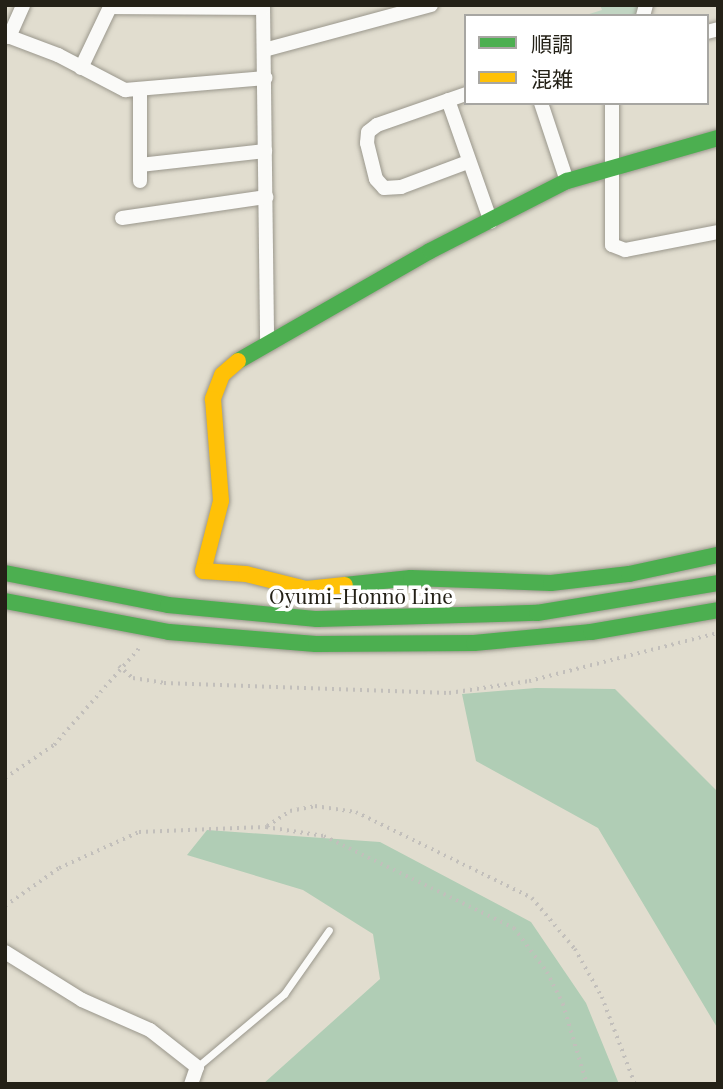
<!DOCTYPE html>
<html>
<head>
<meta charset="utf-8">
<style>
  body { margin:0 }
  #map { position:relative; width:723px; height:1089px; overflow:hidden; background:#e1ddcf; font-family:"Playfair Display","Noto Sans JP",serif }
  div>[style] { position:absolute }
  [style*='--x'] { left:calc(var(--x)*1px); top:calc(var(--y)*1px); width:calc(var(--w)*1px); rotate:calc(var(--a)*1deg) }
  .green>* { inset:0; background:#c1d5c2 }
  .forest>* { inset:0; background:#b0cdb5 }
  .path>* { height:3.5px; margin-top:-1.75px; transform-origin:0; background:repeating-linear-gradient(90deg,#c2bfbb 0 2px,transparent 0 7px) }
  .roads { filter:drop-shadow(0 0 2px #9a978c) drop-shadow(0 0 2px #9a978c) }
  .lane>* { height:7px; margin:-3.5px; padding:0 3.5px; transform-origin:3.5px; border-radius:3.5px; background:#fafaf8 }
  .street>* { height:14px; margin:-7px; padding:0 7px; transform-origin:7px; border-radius:7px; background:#fafaf8 }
  .fast>* { height:16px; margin:-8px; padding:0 8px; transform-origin:8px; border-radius:8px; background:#4caf50 }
  .slow>* { height:16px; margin:-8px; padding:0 8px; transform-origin:8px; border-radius:8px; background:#ffc107 }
  span { translate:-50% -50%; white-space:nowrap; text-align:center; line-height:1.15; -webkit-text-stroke:7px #fff; paint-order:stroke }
  .street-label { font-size:21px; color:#242117 }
  .frame { position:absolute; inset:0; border:7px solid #242117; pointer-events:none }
  .legend { position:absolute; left:464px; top:14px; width:245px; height:91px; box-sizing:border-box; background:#fff; border:2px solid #a7a6a2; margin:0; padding:9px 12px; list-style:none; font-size:21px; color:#242117 }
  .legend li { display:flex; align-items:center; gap:14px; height:35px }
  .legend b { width:35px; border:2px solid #a7a6a2 }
</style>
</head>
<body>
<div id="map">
  <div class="green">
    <i style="clip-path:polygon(600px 5px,640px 5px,635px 16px,583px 16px,602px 10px)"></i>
  </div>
  <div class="forest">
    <i style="clip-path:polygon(536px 688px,615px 689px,718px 792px,718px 1029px,598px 828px,476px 761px,462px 694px)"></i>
    <i style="clip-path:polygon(207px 830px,380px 842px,531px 922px,586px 1003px,619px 1084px,263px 1084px,380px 979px,373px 934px,303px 890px,187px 855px)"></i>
  </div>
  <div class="path">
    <i style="--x:119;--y:666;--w:18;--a:41"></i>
    <i style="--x:133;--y:678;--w:31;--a:9"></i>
    <i style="--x:164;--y:683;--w:285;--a:2"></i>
    <i style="--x:449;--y:693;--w:81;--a:-8.5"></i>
    <i style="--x:529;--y:681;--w:195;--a:-14.3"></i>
    <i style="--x:5;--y:778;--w:59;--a:-34"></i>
    <i style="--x:54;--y:745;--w:132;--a:-48.7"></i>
    <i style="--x:267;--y:826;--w:27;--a:-33"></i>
    <i style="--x:290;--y:811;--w:25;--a:-11"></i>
    <i style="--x:315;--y:806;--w:41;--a:8.3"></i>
    <i style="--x:356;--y:812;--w:196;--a:26"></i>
    <i style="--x:532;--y:898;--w:67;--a:49.9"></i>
    <i style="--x:575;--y:949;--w:55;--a:60.6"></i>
    <i style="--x:602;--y:997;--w:93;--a:69.2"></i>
    <i style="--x:5;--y:906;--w:66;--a:-35.1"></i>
    <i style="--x:59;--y:868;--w:88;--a:-24.2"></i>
    <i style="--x:139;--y:832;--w:127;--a:-2.3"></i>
    <i style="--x:266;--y:827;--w:59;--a:8.8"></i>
    <i style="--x:324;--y:836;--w:211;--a:25.8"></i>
    <i style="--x:514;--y:928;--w:55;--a:53.1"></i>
    <i style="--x:547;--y:972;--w:36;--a:63"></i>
    <i style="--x:563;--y:1004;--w:84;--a:73.3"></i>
  </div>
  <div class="roads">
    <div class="lane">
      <i style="--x:197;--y:1067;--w:114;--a:-40"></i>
      <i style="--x:284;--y:994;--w:78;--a:-54.9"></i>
    </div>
    <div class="street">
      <i style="--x:263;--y:5;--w:339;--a:89.3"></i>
      <i style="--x:110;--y:7;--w:153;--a:0.4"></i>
      <i style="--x:643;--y:16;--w:11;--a:-75"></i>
      <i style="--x:707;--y:32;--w:11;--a:-15"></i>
      <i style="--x:5;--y:35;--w:57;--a:20.7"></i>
      <i style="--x:58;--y:55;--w:76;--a:27.6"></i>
      <i style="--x:125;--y:90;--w:141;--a:-4.9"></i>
      <i style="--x:9;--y:37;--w:35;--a:-66"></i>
      <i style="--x:264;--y:50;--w:173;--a:-15.1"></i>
      <i style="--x:81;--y:68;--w:70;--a:-64.5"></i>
      <i style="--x:466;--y:94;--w:94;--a:160.8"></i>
      <i style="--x:377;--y:125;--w:11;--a:142"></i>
      <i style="--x:368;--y:132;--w:11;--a:95"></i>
      <i style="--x:367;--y:143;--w:37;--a:76"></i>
      <i style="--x:376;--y:179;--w:12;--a:48"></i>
      <i style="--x:384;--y:188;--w:17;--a:-3"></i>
      <i style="--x:401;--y:187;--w:72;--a:-20.5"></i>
      <i style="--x:448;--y:100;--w:129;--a:70.6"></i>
      <i style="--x:541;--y:103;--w:82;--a:71.6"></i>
      <i style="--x:612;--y:103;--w:142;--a:90"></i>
      <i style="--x:612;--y:245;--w:14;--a:21"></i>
      <i style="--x:625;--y:250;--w:95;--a:-11"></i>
      <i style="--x:140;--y:165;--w:126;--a:-6.4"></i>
      <i style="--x:140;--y:181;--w:92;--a:-90"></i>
      <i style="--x:122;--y:218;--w:146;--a:-8.3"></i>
      <i style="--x:5;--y:952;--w:91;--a:31.9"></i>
      <i style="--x:82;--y:1000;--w:74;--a:23.8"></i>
      <i style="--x:150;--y:1030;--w:60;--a:38.2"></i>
      <i style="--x:197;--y:1067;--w:18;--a:109"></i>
    </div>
    <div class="fast">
      <i style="--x:238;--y:361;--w:221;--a:-29.8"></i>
      <i style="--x:430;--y:251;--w:154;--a:-27.1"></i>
      <i style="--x:567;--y:181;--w:157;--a:-15.9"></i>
      <i style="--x:5;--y:573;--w:166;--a:11.1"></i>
      <i style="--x:168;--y:605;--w:150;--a:5.4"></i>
      <i style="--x:317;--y:619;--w:220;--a:-1.6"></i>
      <i style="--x:537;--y:613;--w:183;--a:-9.4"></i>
      <i style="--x:345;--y:585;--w:66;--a:-6.1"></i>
      <i style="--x:411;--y:578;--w:140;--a:2"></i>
      <i style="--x:551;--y:583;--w:79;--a:-6.6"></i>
      <i style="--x:629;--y:574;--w:91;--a:-12.1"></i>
      <i style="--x:5;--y:601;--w:167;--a:10.7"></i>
      <i style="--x:169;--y:632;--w:147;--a:4.7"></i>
      <i style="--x:316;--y:644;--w:158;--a:-0.4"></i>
      <i style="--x:474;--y:643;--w:118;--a:-5.4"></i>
      <i style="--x:591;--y:632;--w:129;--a:-9.8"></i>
    </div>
    <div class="slow">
      <i style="--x:238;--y:361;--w:21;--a:139"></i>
      <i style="--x:222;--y:375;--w:26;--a:111"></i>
      <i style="--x:213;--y:399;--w:102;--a:85.5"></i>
      <i style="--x:221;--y:501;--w:72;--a:104.4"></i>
      <i style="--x:203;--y:571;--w:43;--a:4"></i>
      <i style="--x:246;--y:574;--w:62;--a:14"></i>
      <i style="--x:306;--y:589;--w:39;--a:-6"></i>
    </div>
  </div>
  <div class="street-label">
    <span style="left:361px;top:595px">Oyumi-Honnō Line</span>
  </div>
  <div class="frame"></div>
  <ul class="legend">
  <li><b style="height:9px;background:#4caf50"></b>順調</li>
  <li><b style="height:9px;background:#ffc107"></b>混雑</li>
  </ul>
</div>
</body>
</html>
